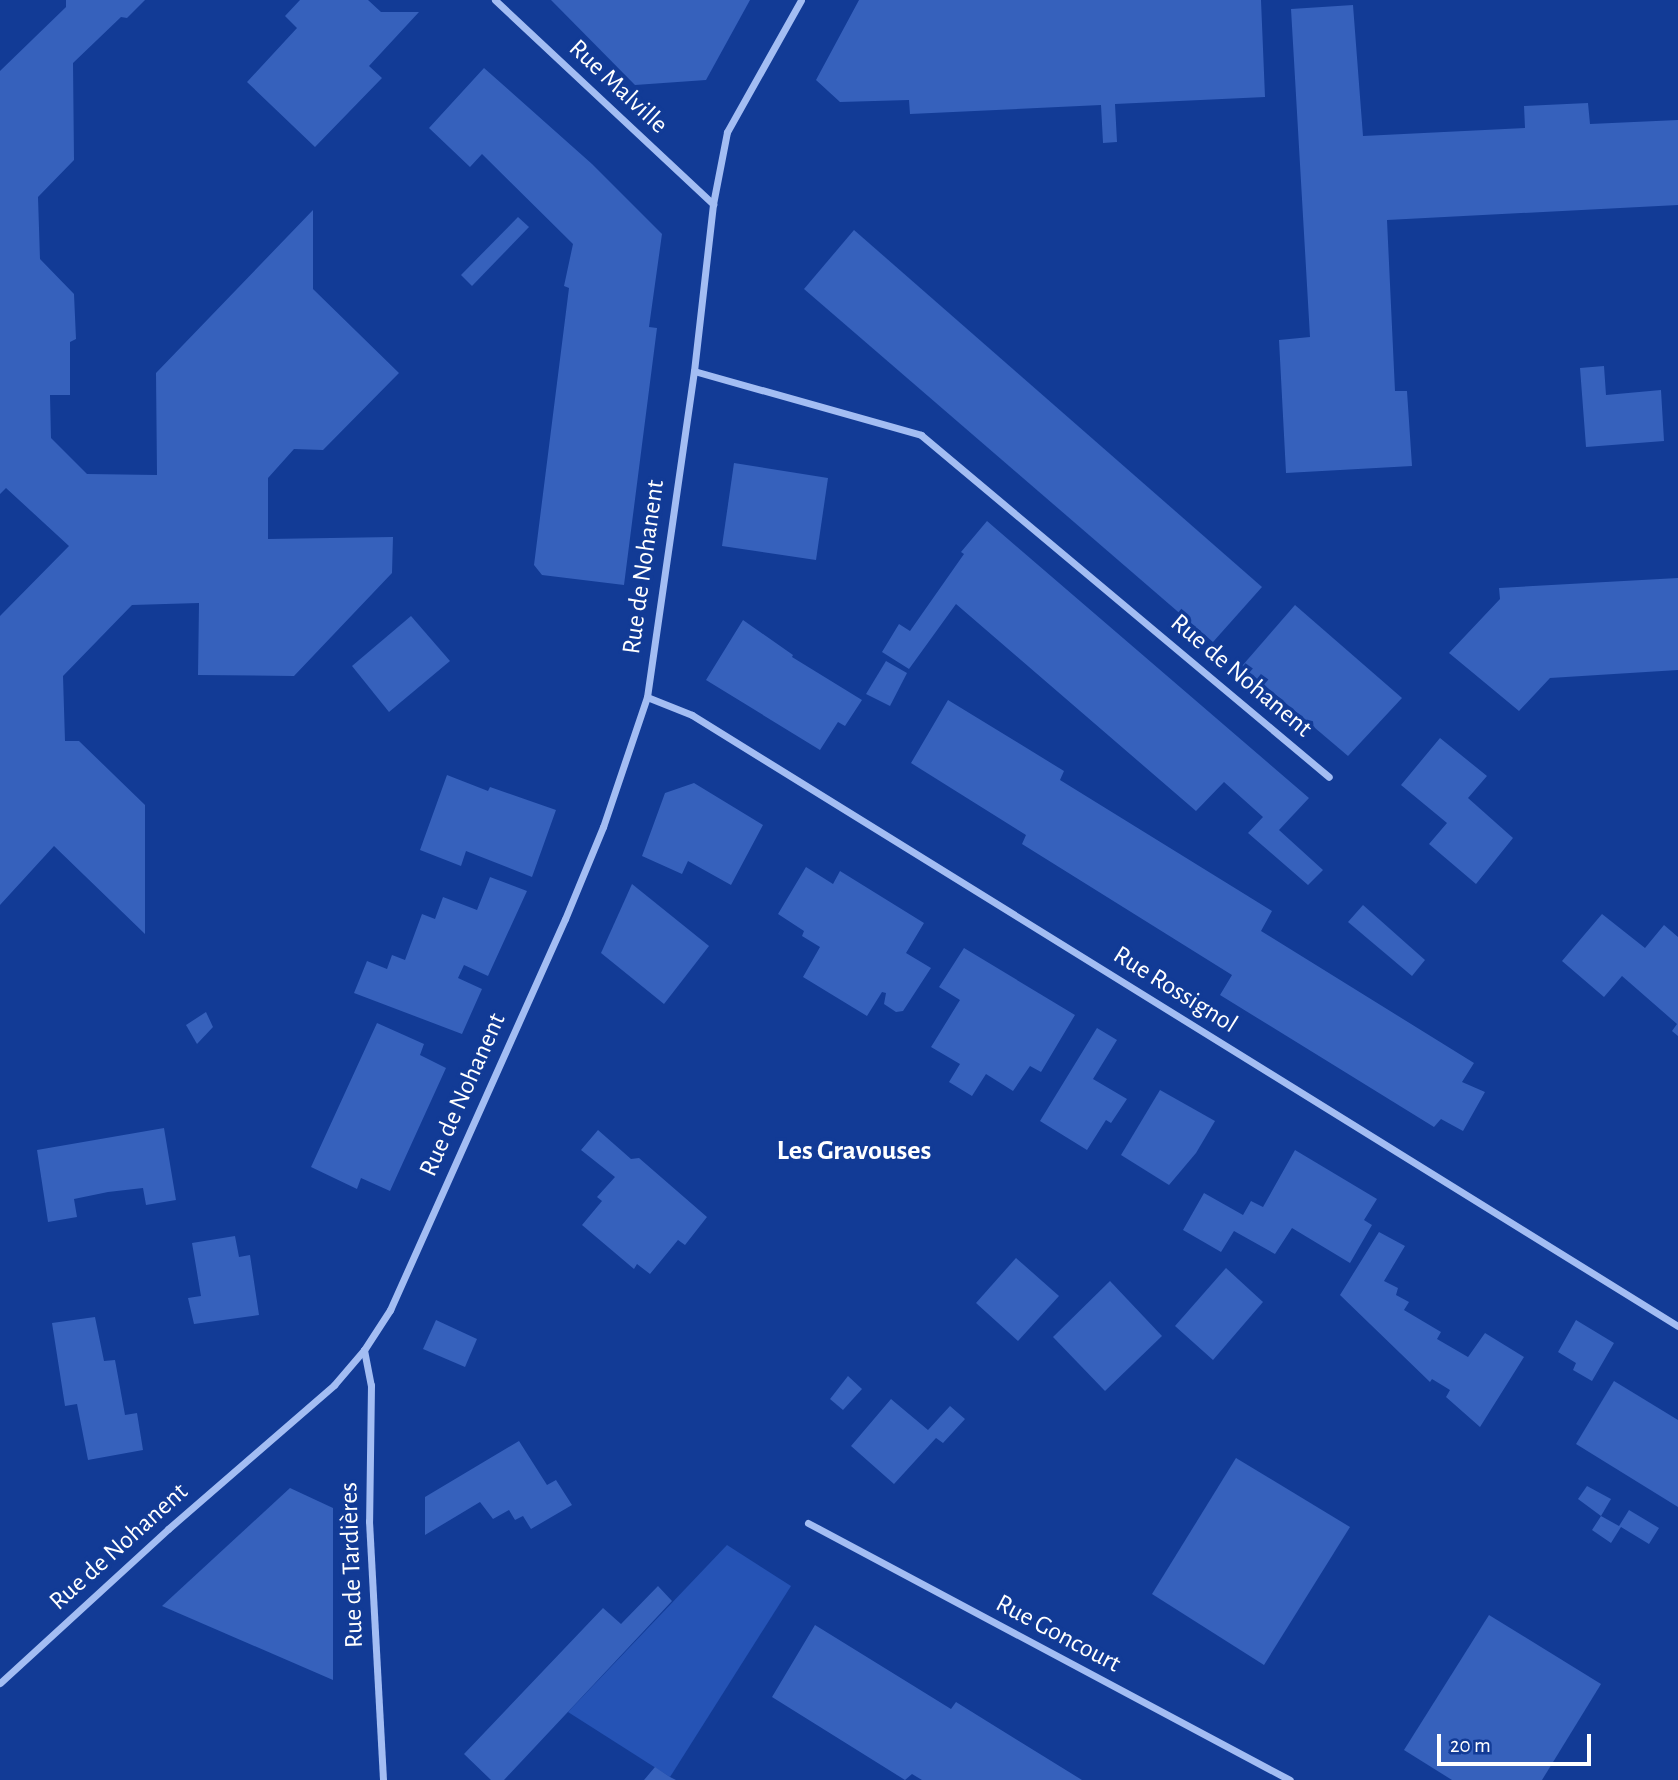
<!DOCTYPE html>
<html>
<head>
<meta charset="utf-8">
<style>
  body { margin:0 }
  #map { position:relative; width:1678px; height:1780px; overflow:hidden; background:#123b96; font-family:"Alegreya Sans",sans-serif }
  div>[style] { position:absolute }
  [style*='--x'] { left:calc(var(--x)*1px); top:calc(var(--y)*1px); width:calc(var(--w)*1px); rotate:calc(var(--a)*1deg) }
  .green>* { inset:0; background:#2553b5 }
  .building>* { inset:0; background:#3661bc }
  .minor>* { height:7px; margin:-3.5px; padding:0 3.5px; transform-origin:3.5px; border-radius:3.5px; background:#a3bdf3 }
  span { translate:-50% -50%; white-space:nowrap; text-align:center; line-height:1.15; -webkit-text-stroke:7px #123b96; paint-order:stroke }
  .street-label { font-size:26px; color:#fff }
  .neighbourhood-label { font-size:28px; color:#fff; font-weight:700 }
  .scale { position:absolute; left:1437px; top:1734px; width:154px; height:32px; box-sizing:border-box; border:4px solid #fff; border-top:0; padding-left:9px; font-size:21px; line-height:24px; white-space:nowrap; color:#fff; -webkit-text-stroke:5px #123b96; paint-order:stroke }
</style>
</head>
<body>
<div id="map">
  <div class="green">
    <i style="clip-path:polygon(727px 1545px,791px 1586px,670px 1777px,568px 1712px)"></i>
  </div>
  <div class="building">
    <i style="clip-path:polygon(66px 0,145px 0,127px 18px,121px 17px,73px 63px,74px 160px,38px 197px,40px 259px,74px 294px,76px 339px,70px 342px,70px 395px,50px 395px,51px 438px,87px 474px,157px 475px,156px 373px,313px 210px,313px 289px,399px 373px,323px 450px,294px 449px,268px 478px,268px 539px,393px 537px,392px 573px,294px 676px,198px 675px,199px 603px,132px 605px,63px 676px,65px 741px,79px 741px,145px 805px,145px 934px,54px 846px,0 905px,0 616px,69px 546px,6px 488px,0 494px,0 71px,66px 7px)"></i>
    <i style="clip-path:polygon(300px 0,368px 0,381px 12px,419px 12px,369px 66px,382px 78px,315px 147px,247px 82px,297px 28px,285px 16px)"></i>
    <i style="clip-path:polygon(551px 0,750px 0,706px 80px,635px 85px)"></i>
    <i style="clip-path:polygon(859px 0,1261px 0,1265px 97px,1115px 104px,1117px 142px,1103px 143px,1101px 105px,910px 114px,909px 100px,840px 102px,816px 80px)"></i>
    <i style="clip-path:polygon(1353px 5px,1363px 136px,1525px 128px,1524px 106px,1588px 103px,1590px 124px,1678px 120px,1678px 205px,1387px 220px,1395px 391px,1407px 391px,1412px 466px,1286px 473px,1279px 340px,1310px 337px,1291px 9px)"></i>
    <i style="clip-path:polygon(484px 68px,592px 164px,662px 234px,649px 327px,657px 328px,624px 585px,542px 575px,534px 565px,569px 288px,564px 286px,573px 244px,482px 154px,470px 167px,429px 128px)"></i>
    <i style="clip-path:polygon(518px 217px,529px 227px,472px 286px,461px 275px)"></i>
    <i style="clip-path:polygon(854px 230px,1262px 587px,1213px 642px,804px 289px)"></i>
    <i style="clip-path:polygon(1604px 366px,1606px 395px,1661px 390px,1664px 441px,1586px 447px,1580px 368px)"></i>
    <i style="clip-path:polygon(734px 463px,828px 478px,816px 560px,722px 546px)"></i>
    <i style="clip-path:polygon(987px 521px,1309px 798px,1279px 830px,1323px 870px,1308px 885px,1248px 833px,1263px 817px,1224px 782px,1196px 811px,956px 604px,909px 669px,882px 652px,899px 624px,910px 631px,964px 554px,961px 552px)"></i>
    <i style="clip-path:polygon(1678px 578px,1678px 670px,1550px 678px,1519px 711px,1449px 653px,1500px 599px,1499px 588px)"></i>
    <i style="clip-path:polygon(1295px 605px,1402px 698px,1348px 756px,1242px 666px)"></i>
    <i style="clip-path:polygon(411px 616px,450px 661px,389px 712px,352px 666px)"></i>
    <i style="clip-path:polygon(743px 620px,793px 655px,792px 657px,862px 700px,845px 726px,838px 722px,820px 750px,706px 680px)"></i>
    <i style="clip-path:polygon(886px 661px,907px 673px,890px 706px,866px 694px)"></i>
    <i style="clip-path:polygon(948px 700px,1064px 771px,1060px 780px,1272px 911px,1261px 931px,1474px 1063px,1462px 1082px,1485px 1092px,1463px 1131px,1441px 1119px,1434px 1127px,1220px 995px,1232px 975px,1022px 844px,1026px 835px,911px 763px)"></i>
    <i style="clip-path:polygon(1440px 738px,1487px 776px,1468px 798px,1513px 838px,1476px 884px,1429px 844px,1447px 823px,1401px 785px)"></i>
    <i style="clip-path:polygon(447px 775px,488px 791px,490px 787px,556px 810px,532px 877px,466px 851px,461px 866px,420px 850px)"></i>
    <i style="clip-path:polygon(694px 783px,763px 825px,731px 885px,688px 861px,682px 874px,642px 856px,665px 793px)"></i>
    <i style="clip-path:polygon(806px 867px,833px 884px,840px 871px,924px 923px,906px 953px,931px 968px,903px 1011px,896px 1012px,884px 1004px,886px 993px,882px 992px,867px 1016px,803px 977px,820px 947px,802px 936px,804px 931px,778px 914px)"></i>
    <i style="clip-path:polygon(490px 877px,527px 891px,488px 976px,464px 965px,458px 978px,482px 989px,462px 1034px,354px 993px,367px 961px,387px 969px,392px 955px,405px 960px,422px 914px,435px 919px,443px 897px,477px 910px)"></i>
    <i style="clip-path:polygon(632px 884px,709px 946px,664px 1004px,601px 953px)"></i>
    <i style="clip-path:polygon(1363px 905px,1425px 960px,1412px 976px,1348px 922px)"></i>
    <i style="clip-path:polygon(1602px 914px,1645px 948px,1664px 925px,1678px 937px,1678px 1036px,1672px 1031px,1677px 1024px,1622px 976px,1604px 997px,1562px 961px)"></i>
    <i style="clip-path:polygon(964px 948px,1075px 1015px,1041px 1072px,1030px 1066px,1013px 1091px,986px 1074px,972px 1096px,949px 1082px,960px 1064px,931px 1047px,960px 1000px,939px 987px)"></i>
    <i style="clip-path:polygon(206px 1012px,213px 1027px,197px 1044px,186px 1025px)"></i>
    <i style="clip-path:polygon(377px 1023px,424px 1044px,420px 1055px,446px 1068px,390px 1191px,361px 1178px,357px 1189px,311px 1167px)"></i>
    <i style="clip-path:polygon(1097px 1028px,1117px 1040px,1093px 1079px,1127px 1099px,1111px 1123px,1106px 1120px,1087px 1150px,1040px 1121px)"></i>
    <i style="clip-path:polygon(1160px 1090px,1215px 1121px,1196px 1153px,1169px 1185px,1121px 1155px)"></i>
    <i style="clip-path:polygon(164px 1128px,176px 1200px,146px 1205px,143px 1188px,108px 1192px,74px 1199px,77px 1217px,48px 1222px,37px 1150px)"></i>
    <i style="clip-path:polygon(598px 1130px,631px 1159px,639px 1158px,707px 1217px,685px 1245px,678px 1240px,650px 1274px,637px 1264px,634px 1269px,582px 1225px,602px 1201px,597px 1197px,615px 1177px,581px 1150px)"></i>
    <i style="clip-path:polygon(1295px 1150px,1377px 1199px,1364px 1220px,1372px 1225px,1350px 1263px,1292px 1228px,1275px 1254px,1234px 1231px,1221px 1252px,1183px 1230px,1204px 1193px,1243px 1215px,1251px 1201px,1263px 1207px)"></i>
    <i style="clip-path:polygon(1379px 1232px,1405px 1246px,1384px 1281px,1398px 1288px,1396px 1295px,1409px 1302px,1404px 1310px,1441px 1332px,1437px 1339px,1468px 1357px,1485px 1333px,1524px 1357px,1480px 1427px,1446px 1397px,1450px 1390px,1432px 1379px,1430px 1382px,1340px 1295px)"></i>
    <i style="clip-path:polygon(235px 1236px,239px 1257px,250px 1255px,259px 1315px,194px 1324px,188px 1298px,201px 1296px,192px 1243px)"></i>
    <i style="clip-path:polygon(1016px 1258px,1059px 1296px,1018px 1341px,976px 1303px)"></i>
    <i style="clip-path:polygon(1226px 1268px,1263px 1302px,1213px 1360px,1175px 1326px)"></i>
    <i style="clip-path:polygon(1110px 1281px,1162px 1336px,1105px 1391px,1053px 1337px)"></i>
    <i style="clip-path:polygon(95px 1317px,104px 1361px,115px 1360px,125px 1415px,137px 1413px,143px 1450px,88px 1460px,77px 1404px,65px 1406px,52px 1323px)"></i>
    <i style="clip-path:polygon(436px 1320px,477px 1339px,465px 1367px,423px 1349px)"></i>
    <i style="clip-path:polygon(1576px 1320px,1614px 1343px,1592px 1381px,1573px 1370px,1576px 1363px,1558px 1352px)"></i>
    <i style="clip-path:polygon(848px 1376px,862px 1389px,843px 1410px,830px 1399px)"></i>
    <i style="clip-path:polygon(1614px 1381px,1678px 1420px,1678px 1507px,1576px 1444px)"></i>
    <i style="clip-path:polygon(891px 1399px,928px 1430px,950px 1406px,965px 1419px,943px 1443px,936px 1438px,894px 1484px,851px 1446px)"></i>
    <i style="clip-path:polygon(519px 1441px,547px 1485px,556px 1480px,572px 1505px,531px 1529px,523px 1516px,515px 1520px,509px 1510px,493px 1519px,480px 1502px,425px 1535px,425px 1497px)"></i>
    <i style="clip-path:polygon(1236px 1458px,1350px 1527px,1264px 1665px,1152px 1594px)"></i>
    <i style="clip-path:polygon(1587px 1486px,1611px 1499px,1601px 1516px,1578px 1499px)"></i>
    <i style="clip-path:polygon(290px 1488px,333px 1508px,333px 1680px,162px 1606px)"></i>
    <i style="clip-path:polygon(1629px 1510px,1659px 1528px,1649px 1544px,1621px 1527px,1611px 1543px,1592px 1530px,1601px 1516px,1619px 1526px)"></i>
    <i style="clip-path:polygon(658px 1586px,672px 1601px,504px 1780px,491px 1780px,464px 1754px,603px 1608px,621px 1624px)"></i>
    <i style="clip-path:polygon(1489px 1615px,1601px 1684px,1542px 1780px,1452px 1780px,1404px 1750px)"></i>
    <i style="clip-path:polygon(815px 1625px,951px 1709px,956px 1702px,1082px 1780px,922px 1780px,912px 1774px,905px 1780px,772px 1697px)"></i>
    <i style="clip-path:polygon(655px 1767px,670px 1777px,676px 1780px,644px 1780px)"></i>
  </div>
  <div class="minor">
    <i style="--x:495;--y:0;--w:299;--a:43.1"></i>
    <i style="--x:694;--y:371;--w:236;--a:15.7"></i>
    <i style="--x:921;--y:435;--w:532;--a:39.97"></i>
    <i style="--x:647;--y:697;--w:48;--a:21.8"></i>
    <i style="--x:692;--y:715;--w:1160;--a:31.79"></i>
    <i style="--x:364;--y:1350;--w:36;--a:79"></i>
    <i style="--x:371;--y:1385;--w:136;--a:90.8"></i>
    <i style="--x:369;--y:1521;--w:259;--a:86.9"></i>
    <i style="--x:808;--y:1523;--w:546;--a:28.07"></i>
    <i style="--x:0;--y:1683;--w:228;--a:-42.5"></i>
    <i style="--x:168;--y:1529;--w:220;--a:-40.9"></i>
    <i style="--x:334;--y:1385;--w:46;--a:-49.4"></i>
    <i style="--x:364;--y:1350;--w:48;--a:-57"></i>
    <i style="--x:390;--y:1310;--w:428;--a:-65.9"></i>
    <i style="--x:565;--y:919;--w:100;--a:-67.6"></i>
    <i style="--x:603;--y:827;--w:137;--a:-71.3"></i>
    <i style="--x:647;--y:697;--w:329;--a:-81.8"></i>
    <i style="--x:694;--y:371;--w:168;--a:-83.5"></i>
    <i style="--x:713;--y:204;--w:73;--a:-79"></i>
    <i style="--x:727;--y:132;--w:151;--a:-60.7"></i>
  </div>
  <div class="street-label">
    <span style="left:618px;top:87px;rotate:43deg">Rue Malville</span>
    <span style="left:644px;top:567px;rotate:-82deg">Rue de Nohanent</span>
    <span style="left:1241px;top:676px;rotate:40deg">Rue de Nohanent</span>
    <span style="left:1175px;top:990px;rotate:32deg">Rue Rossignol</span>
    <span style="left:463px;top:1095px;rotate:-66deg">Rue de Nohanent</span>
    <span style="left:119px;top:1547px;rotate:-42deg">Rue de Nohanent</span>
    <span style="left:352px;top:1565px;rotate:-92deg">Rue de Tardières</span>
    <span style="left:1058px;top:1634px;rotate:28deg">Rue Goncourt</span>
  </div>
  <div class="neighbourhood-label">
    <span style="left:854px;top:1151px">Les Gravouses</span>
  </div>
  <div class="scale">20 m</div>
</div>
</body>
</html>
